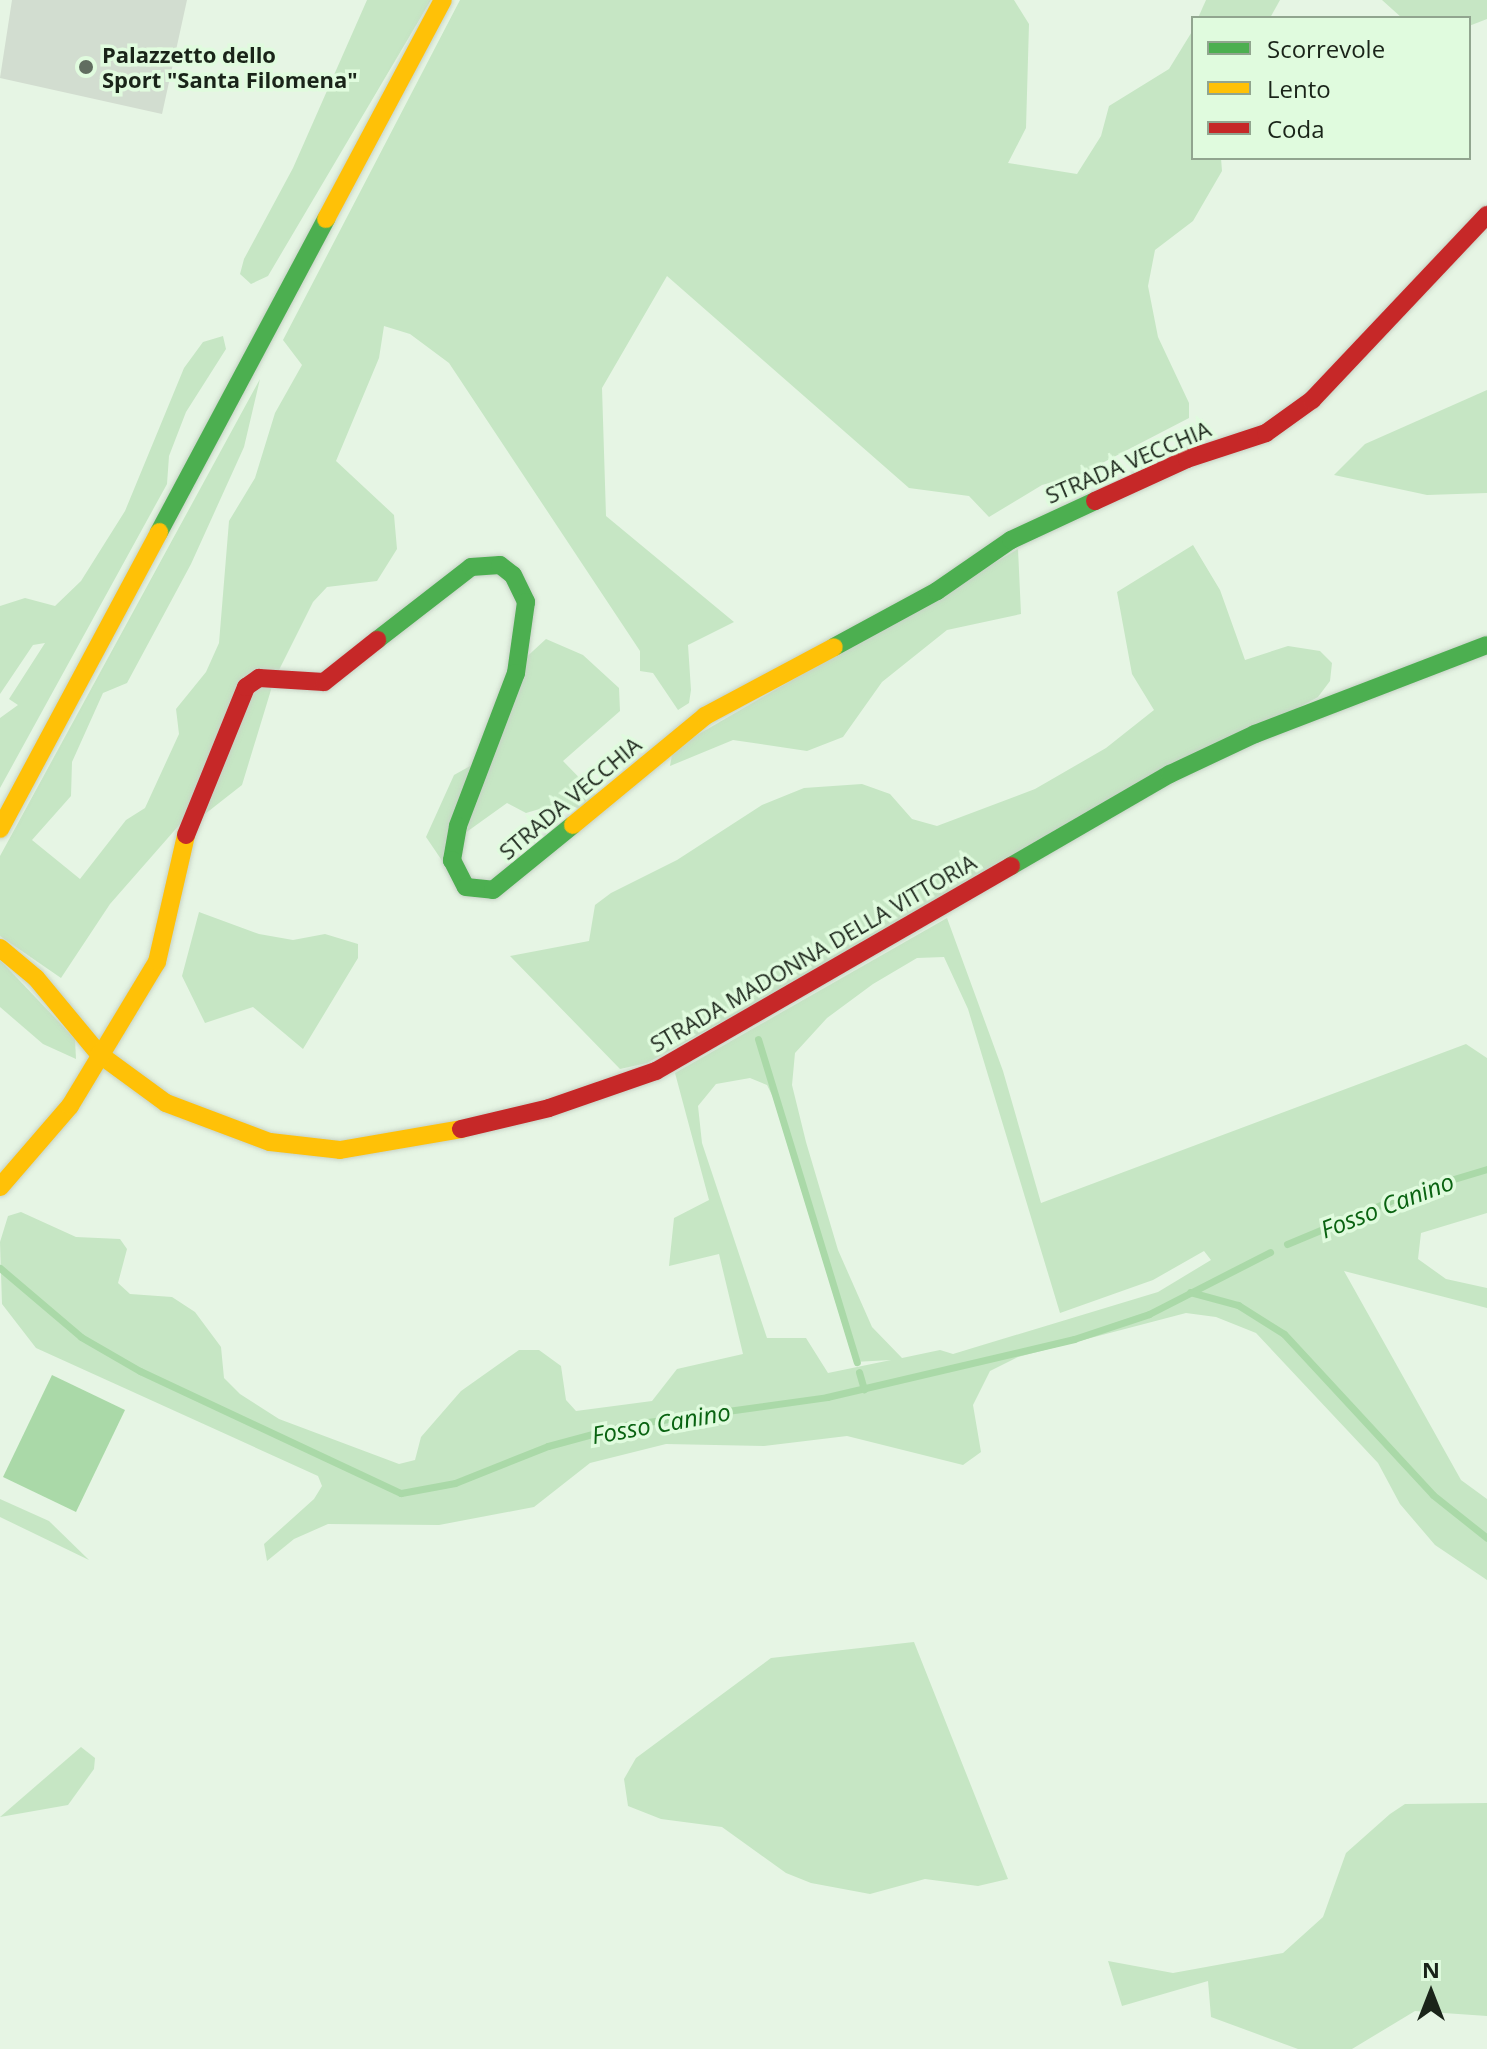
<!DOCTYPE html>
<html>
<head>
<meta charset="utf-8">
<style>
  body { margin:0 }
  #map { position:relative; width:1487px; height:2049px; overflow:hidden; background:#e6f5e4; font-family:"Open Sans",sans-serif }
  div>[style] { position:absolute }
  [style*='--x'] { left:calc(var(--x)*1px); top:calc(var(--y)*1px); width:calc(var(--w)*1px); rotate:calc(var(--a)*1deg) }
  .green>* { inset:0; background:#c6e6c4 }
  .water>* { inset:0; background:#aad9a8 }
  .stream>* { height:7px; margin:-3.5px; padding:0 3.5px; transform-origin:3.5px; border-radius:3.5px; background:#aad9a8 }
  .building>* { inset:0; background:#d2ddd0 }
  .roads { filter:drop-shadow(0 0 2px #c6d2c5) drop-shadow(0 0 2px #c6d2c5) }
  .fast>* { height:18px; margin:-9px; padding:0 9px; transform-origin:9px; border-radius:9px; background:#4caf50 }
  .slow>* { height:18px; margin:-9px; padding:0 9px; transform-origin:9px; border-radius:9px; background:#ffc107 }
  .jam>* { height:18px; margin:-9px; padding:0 9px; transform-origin:9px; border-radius:9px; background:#c62828 }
  .dots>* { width:22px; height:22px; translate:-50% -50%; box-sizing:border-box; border:4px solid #e0fbde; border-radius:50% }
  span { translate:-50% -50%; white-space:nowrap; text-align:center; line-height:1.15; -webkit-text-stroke:7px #e0fbde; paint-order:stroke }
  .poi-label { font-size:22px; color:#1a2419; font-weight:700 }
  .left { translate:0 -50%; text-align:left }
  .street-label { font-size:22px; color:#1a2419 }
  .water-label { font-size:24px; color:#096311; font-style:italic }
  .legend { position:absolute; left:1191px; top:16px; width:280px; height:144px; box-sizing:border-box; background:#e0fbde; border:2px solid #91a58f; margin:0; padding:10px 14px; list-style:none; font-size:24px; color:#1a2419 }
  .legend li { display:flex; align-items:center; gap:16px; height:40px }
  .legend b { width:40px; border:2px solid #91a58f }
  .north { position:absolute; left:1391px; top:1953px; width:80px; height:80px; -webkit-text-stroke:6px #e0fbde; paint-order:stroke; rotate:0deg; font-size:22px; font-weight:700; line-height:32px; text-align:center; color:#1a2419 }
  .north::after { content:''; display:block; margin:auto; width:28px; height:36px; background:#1a2419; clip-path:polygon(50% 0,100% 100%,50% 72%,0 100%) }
</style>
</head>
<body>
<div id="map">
  <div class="green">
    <i style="clip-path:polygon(367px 0,431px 0,268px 276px,251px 284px,240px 274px,244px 259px,293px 168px)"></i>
    <i style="clip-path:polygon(460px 0,1014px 0,1029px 24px,1026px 128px,1008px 163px,1077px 174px,1101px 136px,1109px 106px,1169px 69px,1193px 30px,1193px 158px,1221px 158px,1222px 171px,1193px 221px,1155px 250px,1148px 286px,1158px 337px,1189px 403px,1189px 418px,1079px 475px,1042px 485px,989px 517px,969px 496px,909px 488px,667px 276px,602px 388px,606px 516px,734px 622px,688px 645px,691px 690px,689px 703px,678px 710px,653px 673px,640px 671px,640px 651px,449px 363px,410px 334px,384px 326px,379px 358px,336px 461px,394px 515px,397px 549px,377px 581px,327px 587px,313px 602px,274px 680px,242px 785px,205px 814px,181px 823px,110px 904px,61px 978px,0 936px,0 856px,260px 379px,244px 447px,191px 564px,127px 683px,103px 693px,72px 762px,71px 796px,32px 840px,80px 879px,126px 820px,145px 808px,179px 734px,176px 709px,206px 672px,219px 643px,229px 521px,255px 478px,275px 413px,302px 365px,283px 340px)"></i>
    <i style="clip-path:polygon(1206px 0,1280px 0,1270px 18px,1198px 18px)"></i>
    <i style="clip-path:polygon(1382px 0,1487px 0,1487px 19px,1469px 26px,1469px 18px,1402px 18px)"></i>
    <i style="clip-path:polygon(223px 336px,226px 349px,186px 412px,169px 456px,167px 484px,0 788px,0 718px,18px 705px,9px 699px,45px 643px,33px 645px,0 694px,0 606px,25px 598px,55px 606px,81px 581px,125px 511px,184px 368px,203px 342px)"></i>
    <i style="clip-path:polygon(1487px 390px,1487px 493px,1427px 495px,1334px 475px,1365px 444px)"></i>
    <i style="clip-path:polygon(1193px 545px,1220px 590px,1245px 660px,1288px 646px,1320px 651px,1332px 663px,1330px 681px,1318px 697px,647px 1063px,620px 1069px,510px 956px,589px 941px,595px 905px,611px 893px,677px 860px,762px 805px,804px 788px,862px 784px,890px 794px,912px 819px,937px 826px,1035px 789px,1106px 748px,1154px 710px,1132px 674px,1117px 592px)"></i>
    <i style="clip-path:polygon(1018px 549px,1021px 614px,947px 630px,882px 682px,843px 737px,807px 751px,733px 740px,670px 766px,673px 749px)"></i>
    <i style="clip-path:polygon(546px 639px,583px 655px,619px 688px,620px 711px,563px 761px,601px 800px,581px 810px,563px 802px,526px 813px,507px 803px,447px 846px,449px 871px,426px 837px,454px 775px,481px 760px,508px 674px)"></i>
    <i style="clip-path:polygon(199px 912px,259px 934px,293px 940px,325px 934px,358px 944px,358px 958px,303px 1049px,253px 1007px,205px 1023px,182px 976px)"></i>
    <i style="clip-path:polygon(evenodd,947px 918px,1003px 1071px,1041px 1203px,1466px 1044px,1487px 1058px,1487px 1213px,1421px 1233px,1418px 1259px,1446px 1279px,1487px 1288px,1487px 1308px,1344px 1271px,1461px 1480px,1487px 1499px,1487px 1580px,1435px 1545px,1400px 1504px,1378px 1463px,1256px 1333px,1216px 1317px,1186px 1313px,1018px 1357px,990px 1371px,973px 1405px,981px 1452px,963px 1465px,847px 1436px,764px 1446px,666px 1444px,590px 1463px,534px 1507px,439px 1525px,328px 1524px,294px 1539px,267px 1561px,264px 1544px,314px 1499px,322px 1486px,318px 1476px,36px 1348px,2px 1304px,0 1242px,8px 1216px,21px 1212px,76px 1237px,120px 1239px,127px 1249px,118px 1283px,130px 1294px,172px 1297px,195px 1312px,221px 1347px,224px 1378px,240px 1394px,279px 1419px,399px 1464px,415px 1460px,421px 1437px,461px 1391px,519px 1350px,539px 1350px,561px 1366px,566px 1400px,576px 1411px,652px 1401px,677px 1369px,743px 1354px,719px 1254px,669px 1266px,674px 1218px,709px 1200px,675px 1073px,947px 918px,944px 957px,968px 1009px,1060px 1313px,1153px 1280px,1204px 1251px,1211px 1260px,1158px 1292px,953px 1354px,940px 1350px,902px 1358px,872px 1327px,838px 1250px,806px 1142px,792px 1085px,795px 1053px,827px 1018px,873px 984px,917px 958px,944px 957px,947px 918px,750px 1078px,767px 1085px,773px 1097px,854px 1362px,891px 1360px,828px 1373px,806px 1338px,767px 1338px,702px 1143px,698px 1106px,716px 1084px,750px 1078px)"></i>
    <i style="clip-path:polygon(0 960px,75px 1039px,76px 1059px,43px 1044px,0 1007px)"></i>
    <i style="clip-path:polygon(0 1499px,49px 1521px,89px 1560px,0 1517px)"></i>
    <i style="clip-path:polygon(914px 1642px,1008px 1879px,978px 1886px,925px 1879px,870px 1894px,811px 1883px,786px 1873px,722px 1827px,661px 1819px,628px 1806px,624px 1779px,636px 1758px,771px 1658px)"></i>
    <i style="clip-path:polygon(81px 1747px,95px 1758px,94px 1769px,68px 1805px,0 1817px)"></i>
    <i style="clip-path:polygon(1487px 1803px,1487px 2016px,1415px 2011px,1352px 2049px,1298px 2049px,1211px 2017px,1208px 1981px,1122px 2006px,1108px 1961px,1173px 1973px,1283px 1953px,1323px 1917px,1346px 1853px,1390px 1814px,1405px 1804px)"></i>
  </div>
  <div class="water">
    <i style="clip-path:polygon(52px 1375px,125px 1410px,76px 1512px,3px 1477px)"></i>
  </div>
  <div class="stream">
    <i style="--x:758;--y:1039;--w:338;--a:73"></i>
    <i style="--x:1287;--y:1244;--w:141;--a:-22.6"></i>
    <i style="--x:1417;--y:1190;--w:73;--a:-16.7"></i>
    <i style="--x:0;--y:1268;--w:106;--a:40.4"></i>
    <i style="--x:81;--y:1337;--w:68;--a:30"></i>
    <i style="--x:140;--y:1371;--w:288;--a:25.1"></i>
    <i style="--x:401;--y:1493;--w:55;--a:-10.5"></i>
    <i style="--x:455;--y:1483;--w:100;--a:-21.7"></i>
    <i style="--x:548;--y:1446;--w:81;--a:-15.1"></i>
    <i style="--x:626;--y:1425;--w:203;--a:-7.9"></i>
    <i style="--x:827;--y:1397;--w:254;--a:-13.2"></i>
    <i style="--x:1074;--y:1339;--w:79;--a:-18.4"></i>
    <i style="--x:1149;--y:1314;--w:136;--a:-27.1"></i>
    <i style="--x:1190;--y:1292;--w:50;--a:15.2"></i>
    <i style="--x:1238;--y:1305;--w:54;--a:32.2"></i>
    <i style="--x:1284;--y:1334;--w:219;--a:47.2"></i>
    <i style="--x:1433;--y:1495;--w:69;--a:38.5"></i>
    <i style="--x:859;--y:1372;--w:18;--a:74"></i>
  </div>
  <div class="building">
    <i style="clip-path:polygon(12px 0,187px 0,162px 114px,0 78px)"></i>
  </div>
  <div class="roads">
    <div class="fast">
      <i style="--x:159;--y:532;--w:355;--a:-61.9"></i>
      <i style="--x:377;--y:640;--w:119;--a:-37.8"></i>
      <i style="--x:471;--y:567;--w:29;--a:-4"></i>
      <i style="--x:500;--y:565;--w:16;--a:38"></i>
      <i style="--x:513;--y:575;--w:30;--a:64"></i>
      <i style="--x:526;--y:602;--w:72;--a:98"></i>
      <i style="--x:516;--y:673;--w:164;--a:110.8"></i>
      <i style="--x:458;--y:826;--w:35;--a:100"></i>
      <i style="--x:452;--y:860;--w:30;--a:63"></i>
      <i style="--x:466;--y:887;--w:27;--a:6"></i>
      <i style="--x:493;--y:890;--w:103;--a:-39.1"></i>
      <i style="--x:834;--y:647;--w:117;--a:-28.5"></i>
      <i style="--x:937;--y:591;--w:90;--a:-34.6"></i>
      <i style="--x:1011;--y:540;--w:93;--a:-24.9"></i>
      <i style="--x:1011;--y:866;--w:184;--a:-30.1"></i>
      <i style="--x:1170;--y:774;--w:94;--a:-25.2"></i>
      <i style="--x:1255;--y:734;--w:248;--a:-21"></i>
    </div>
    <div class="slow">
      <i style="--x:326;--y:219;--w:248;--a:-61.9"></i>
      <i style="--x:573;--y:825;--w:171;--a:-39.5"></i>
      <i style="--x:705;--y:716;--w:146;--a:-28.1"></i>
      <i style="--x:0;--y:829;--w:337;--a:-61.8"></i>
      <i style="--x:0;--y:948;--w:47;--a:39.8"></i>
      <i style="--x:36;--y:978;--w:99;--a:50.3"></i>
      <i style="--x:99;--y:1054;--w:83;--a:36.2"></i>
      <i style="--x:166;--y:1103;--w:111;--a:20.6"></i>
      <i style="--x:270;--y:1142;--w:70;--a:6.5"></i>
      <i style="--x:340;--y:1150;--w:123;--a:-9.8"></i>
      <i style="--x:0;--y:1187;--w:107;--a:-49.2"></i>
      <i style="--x:70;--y:1106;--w:168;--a:-58.9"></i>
      <i style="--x:157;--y:962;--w:130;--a:-77.1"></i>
    </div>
    <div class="jam">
      <i style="--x:1095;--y:501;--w:101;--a:-24.5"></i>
      <i style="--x:1187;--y:459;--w:83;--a:-18.2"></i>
      <i style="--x:1266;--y:433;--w:57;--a:-35.7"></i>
      <i style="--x:1312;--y:400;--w:255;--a:-46.6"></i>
      <i style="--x:186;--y:835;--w:160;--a:-67.9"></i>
      <i style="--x:246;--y:687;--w:16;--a:-35"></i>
      <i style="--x:259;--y:678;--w:65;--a:3.5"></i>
      <i style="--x:324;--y:682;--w:68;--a:-38.4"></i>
      <i style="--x:461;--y:1129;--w:90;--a:-13.4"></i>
      <i style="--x:549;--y:1108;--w:113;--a:-19.1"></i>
      <i style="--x:656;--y:1071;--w:410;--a:-30"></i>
    </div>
  </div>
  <div class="dots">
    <i style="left:86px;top:67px;background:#616d60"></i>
  </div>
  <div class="poi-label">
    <span class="left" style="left:102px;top:67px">Palazzetto dello<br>Sport "Santa Filomena"</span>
  </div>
  <div class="street-label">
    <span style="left:1128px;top:462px;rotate:-23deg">STRADA VECCHIA</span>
    <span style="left:570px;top:798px;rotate:-40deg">STRADA VECCHIA</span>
    <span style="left:813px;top:953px;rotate:-30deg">STRADA MADONNA DELLA VITTORIA</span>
  </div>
  <div class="water-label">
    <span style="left:1387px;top:1205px;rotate:-21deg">Fosso Canino</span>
    <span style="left:661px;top:1423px;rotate:-10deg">Fosso Canino</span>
  </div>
  <ul class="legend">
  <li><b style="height:10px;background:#4caf50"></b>Scorrevole</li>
  <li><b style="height:10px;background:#ffc107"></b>Lento</li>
  <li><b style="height:10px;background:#c62828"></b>Coda</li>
  </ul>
  <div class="north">N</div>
</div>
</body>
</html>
